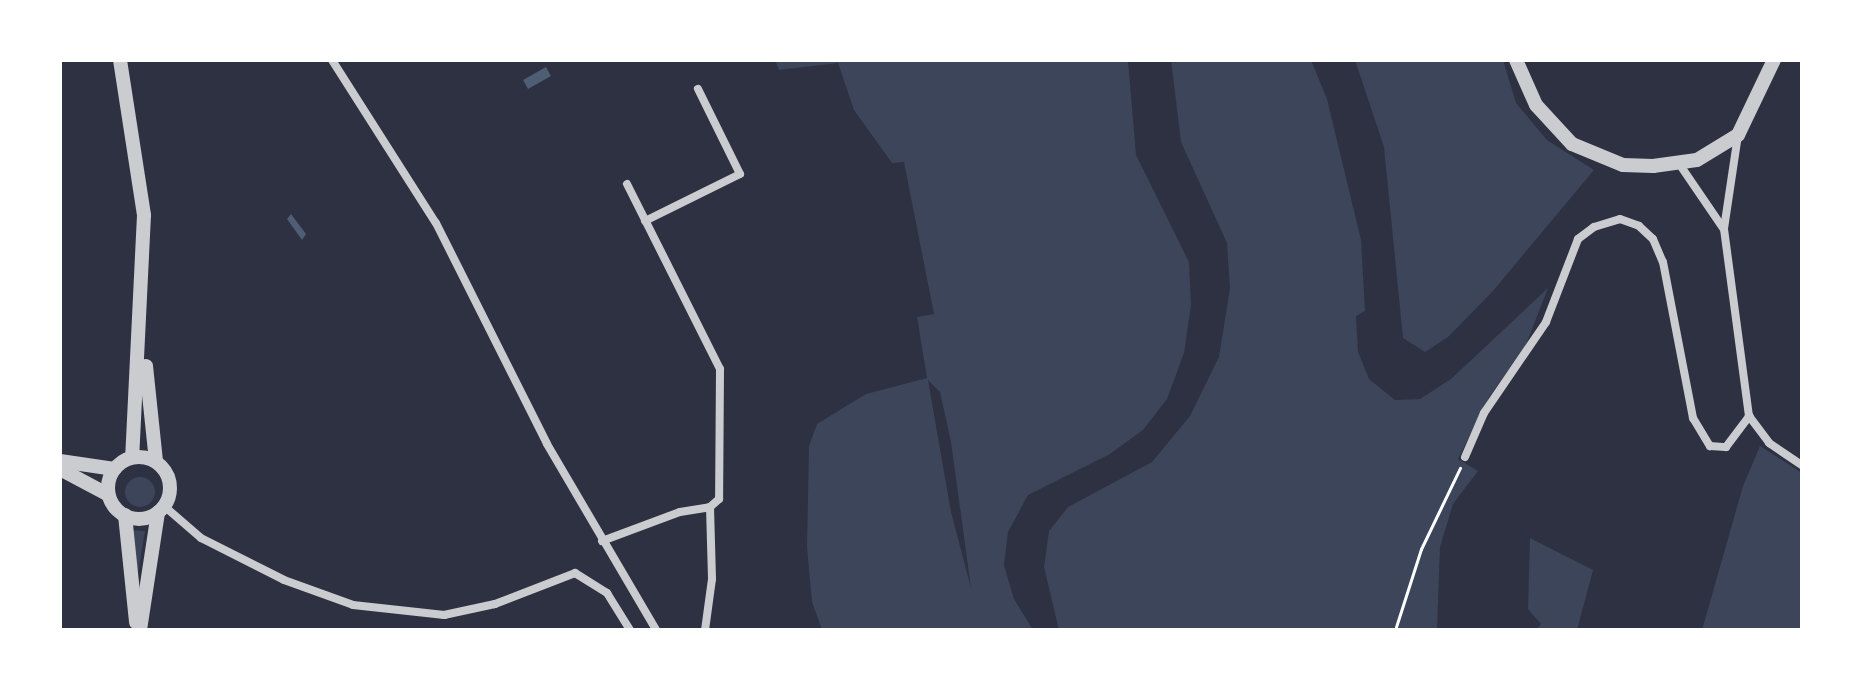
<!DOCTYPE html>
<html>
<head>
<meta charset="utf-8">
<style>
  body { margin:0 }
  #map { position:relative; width:1862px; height:690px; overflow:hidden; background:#2d3142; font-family:Rubik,sans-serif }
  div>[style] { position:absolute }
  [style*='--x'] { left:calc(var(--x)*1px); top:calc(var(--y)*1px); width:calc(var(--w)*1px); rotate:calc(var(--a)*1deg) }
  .green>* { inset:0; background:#3c4559 }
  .round { border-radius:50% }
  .water>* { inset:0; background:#4f5d75 }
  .path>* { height:3px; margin:-1.5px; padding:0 1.5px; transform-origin:1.5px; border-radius:1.5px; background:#fff }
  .minor>* { height:8px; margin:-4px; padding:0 4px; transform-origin:4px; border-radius:4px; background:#caccd0 }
  .tertiary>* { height:14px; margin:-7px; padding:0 7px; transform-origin:7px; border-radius:7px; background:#caccd0 }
  .tertiary>.ring { margin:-7px; padding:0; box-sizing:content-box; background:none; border:14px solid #caccd0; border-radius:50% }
  span { translate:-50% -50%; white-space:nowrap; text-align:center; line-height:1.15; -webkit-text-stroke:8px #fff; paint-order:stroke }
  .frame { position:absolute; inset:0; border:62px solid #fff; pointer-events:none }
</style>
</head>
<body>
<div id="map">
  <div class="green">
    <i style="clip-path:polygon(evenodd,775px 60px,1128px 60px,1136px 155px,1189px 262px,1191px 305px,1184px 353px,1167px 399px,1143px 430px,1110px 454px,1028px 495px,1008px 532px,1004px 565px,1014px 599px,1033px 630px,822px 630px,812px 602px,807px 547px,809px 446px,817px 424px,866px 394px,927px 378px,917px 317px,934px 314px,904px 162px,892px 163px,854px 110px,838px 63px,779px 70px,775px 60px,928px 380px,940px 392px,951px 442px,971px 588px,951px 512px,928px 380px)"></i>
    <i style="clip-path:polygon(1171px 60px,1311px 60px,1327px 99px,1361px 240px,1365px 311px,1356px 316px,1358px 352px,1369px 379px,1395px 400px,1420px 399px,1451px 379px,1548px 288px,1525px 347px,1489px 397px,1458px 459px,1478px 471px,1453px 504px,1440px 547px,1437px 630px,1059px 630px,1044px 567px,1049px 531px,1068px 507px,1152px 462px,1190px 416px,1219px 357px,1230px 288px,1227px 243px,1181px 142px)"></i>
    <i style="clip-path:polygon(1355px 60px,1503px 60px,1516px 103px,1547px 140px,1594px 170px,1493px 291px,1448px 337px,1425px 352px,1403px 338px,1384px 147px)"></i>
    <i style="clip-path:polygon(1760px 446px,1802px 473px,1802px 630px,1702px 630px,1743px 486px)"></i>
    <i class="round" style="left:125px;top:477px;width:30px;height:30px"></i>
    <i style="clip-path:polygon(129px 530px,145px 531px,138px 573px)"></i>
    <i style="clip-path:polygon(1530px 538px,1593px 570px,1577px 630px,1536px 630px,1541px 624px,1528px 609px)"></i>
  </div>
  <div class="water">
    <i style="clip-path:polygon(546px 67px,551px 76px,528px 89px,523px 80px)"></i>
    <i style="clip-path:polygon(291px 214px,306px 234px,302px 240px,287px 219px)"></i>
  </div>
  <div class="path">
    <i style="--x:1395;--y:630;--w:85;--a:-72.2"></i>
    <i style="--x:1421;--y:549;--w:90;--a:-64.3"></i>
  </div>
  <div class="minor">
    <i style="--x:332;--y:60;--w:193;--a:57.5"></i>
    <i style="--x:436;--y:223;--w:247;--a:63.3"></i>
    <i style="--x:547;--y:444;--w:216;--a:59.6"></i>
    <i style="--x:1738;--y:135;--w:95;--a:98.5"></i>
    <i style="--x:1724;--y:229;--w:189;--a:82.4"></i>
    <i style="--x:1749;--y:416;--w:34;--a:53"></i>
    <i style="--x:1769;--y:443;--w:40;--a:34"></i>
    <i style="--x:1680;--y:165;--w:76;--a:55.7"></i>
    <i style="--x:627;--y:184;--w:207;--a:63.3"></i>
    <i style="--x:720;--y:369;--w:130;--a:90.4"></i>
    <i style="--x:719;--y:499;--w:12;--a:138"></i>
    <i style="--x:645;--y:221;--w:106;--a:-26.3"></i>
    <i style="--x:740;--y:174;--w:95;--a:-116.3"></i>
    <i style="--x:1465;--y:457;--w:48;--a:-66.6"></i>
    <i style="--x:1484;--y:413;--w:110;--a:-55.7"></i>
    <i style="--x:1546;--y:322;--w:89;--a:-68.9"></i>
    <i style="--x:1578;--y:239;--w:20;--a:-37"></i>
    <i style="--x:1594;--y:227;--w:27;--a:-17"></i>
    <i style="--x:1620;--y:219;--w:20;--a:20"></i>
    <i style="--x:1639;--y:226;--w:19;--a:43"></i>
    <i style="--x:1653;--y:239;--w:25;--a:67"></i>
    <i style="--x:1663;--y:262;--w:159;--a:79.1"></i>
    <i style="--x:1693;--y:418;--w:33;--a:59"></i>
    <i style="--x:1710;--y:446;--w:16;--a:4"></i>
    <i style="--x:1726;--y:447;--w:39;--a:-53"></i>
    <i style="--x:164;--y:506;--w:49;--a:40.9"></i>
    <i style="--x:201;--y:538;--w:93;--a:26.8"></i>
    <i style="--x:284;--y:580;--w:73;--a:19.9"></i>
    <i style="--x:353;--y:605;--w:92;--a:6.3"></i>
    <i style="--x:444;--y:615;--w:52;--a:-12.2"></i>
    <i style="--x:495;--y:604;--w:86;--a:-21.2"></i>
    <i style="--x:575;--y:573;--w:38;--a:32"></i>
    <i style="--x:607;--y:593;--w:44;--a:58.1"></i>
    <i style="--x:602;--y:541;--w:83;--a:-20.4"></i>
    <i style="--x:680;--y:512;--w:30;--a:-9"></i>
    <i style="--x:710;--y:507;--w:72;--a:88.4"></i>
    <i style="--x:712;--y:579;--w:51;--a:97.8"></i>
  </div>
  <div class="tertiary">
    <i style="--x:120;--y:60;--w:157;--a:81.2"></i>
    <i style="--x:144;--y:215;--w:242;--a:92.8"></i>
    <i style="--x:1516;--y:60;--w:49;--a:66"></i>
    <i style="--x:1536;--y:105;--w:53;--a:47.3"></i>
    <i style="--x:1572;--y:144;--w:55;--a:22.4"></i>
    <i style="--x:1623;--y:165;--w:30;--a:2"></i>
    <i style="--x:1653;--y:166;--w:44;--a:-7.8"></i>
    <i style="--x:1697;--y:160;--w:48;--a:-31.4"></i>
    <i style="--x:1738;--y:135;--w:83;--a:-64.4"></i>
    <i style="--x:146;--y:366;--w:96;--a:84"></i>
    <i class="ring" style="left:108px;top:457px;width:48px;height:48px"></i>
    <i style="--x:60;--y:461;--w:55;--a:8.4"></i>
    <i style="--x:60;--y:469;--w:55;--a:28"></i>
    <i style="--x:125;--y:515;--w:108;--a:84.1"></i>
    <i style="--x:140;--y:630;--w:119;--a:-81.3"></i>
  </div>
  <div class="frame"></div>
</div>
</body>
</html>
